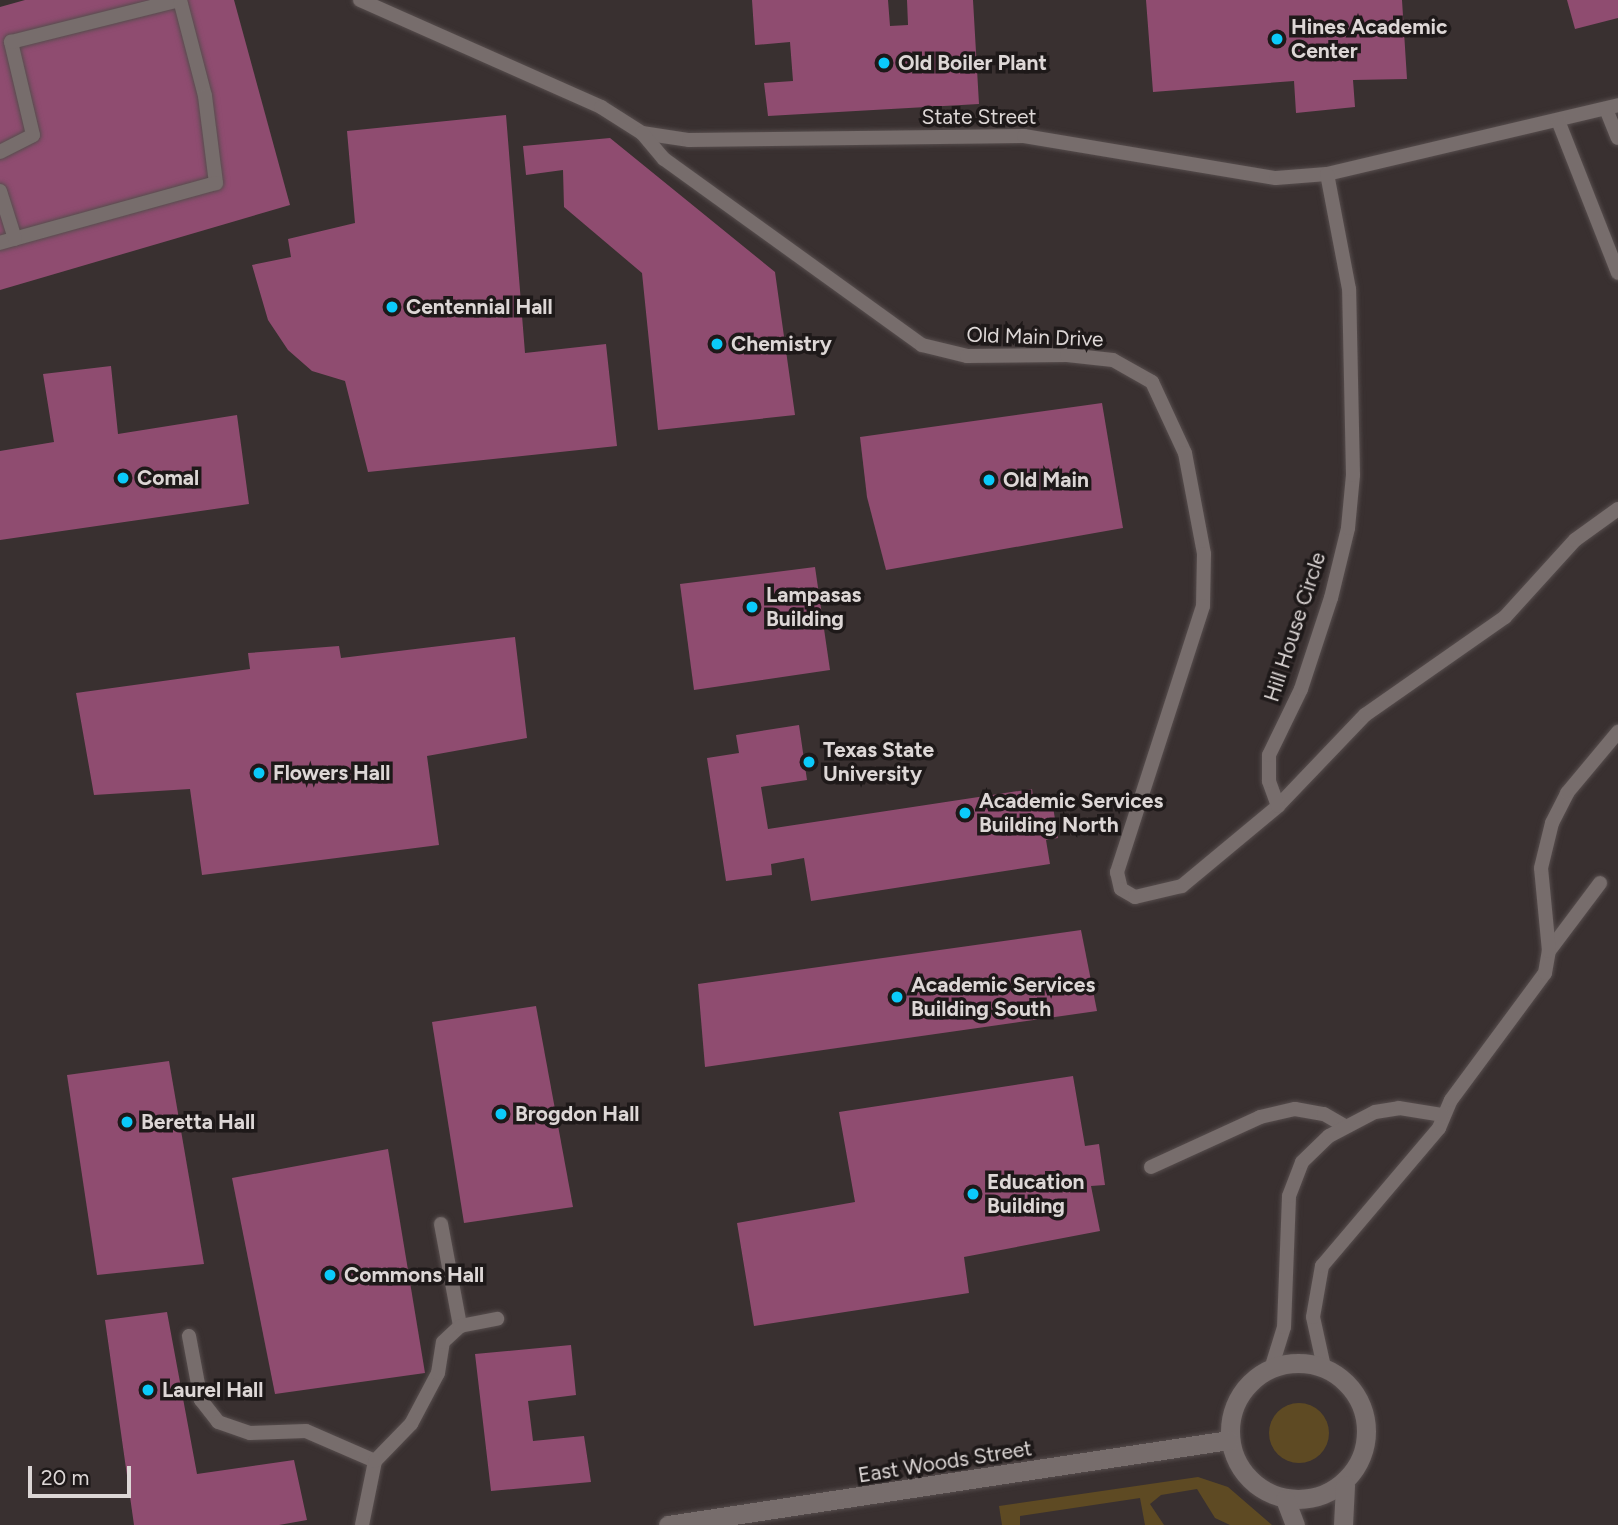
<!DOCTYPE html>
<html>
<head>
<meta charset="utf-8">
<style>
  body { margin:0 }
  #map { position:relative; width:1618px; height:1525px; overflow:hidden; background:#393030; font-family:Figtree,sans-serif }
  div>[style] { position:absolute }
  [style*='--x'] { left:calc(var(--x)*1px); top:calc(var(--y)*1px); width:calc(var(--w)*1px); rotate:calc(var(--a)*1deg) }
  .green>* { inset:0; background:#5e4a23 }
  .round { border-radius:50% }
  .building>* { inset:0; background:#8f4c70 }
  .roads { filter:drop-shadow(0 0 2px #564d4d) drop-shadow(0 0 2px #564d4d) }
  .service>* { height:14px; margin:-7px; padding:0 7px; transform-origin:7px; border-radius:7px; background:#776d6c }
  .minor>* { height:19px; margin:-9.5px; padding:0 9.5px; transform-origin:9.5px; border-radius:9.5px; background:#776d6c }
  .minor>.ring { margin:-9.5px; padding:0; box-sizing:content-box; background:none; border:19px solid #776d6c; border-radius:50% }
  .dots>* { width:19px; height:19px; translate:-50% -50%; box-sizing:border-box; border:4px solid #1e1919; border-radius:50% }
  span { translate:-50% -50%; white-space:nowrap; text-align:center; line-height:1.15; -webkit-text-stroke:7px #1e1919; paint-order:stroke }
  .poi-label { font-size:21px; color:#ddd7d6; font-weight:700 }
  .left { translate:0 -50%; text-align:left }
  .street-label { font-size:21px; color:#ddd7d6 }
  .scale { position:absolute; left:28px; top:1466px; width:103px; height:32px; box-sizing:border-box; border:4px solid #ddd7d6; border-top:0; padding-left:9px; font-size:21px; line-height:24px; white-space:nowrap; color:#ddd7d6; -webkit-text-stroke:5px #1e1919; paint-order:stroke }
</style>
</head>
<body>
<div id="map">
  <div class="green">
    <i class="round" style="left:1269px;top:1403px;width:60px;height:60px"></i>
    <i style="clip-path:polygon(1198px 1477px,1228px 1487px,1272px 1525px,1230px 1525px,1215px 1518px,1197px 1489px,1161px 1495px,1150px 1504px,1164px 1525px,1145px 1525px,1140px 1498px,1020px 1516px,1020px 1525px,1002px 1525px,999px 1506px)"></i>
  </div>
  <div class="building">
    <i style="clip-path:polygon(25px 0,234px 0,290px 205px,0 290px,0 7px)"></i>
    <i style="clip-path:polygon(752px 0,888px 0,890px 26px,908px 25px,907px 0,973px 0,979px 104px,768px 116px,764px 83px,793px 81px,790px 42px,755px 45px)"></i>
    <i style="clip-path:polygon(1146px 0,1402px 0,1407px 79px,1353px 80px,1355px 107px,1296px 113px,1294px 81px,1153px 92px)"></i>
    <i style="clip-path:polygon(1567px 0,1618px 0,1618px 18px,1575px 29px)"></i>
    <i style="clip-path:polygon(506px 115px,525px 353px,606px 344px,617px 446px,368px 472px,345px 381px,312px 371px,288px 350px,268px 320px,252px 265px,291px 257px,288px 239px,355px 223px,347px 131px)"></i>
    <i style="clip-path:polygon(610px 138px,775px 272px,795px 415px,658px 430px,642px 273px,564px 207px,563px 170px,526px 175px,523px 146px)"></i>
    <i style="clip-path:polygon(111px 366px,118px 434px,237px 415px,249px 504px,0 540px,0 451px,54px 442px,43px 374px)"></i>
    <i style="clip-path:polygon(1102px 403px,1123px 528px,886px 570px,867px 497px,860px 437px)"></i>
    <i style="clip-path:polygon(815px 567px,830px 670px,694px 690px,680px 584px)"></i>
    <i style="clip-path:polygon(515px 637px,527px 738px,427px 756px,439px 845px,202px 875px,190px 789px,94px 795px,76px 693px,250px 669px,248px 653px,339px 646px,341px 658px)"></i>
    <i style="clip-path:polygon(799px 725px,807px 780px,761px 787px,768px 829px,1032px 789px,1033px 796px,1051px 794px,1058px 838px,1046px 840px,1050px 864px,811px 901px,804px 858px,771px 864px,772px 875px,726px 881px,707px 758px,739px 753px,736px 735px)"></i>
    <i style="clip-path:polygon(1081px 930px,1097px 1011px,705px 1067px,698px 984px)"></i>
    <i style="clip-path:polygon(536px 1006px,573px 1207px,464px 1223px,432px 1022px)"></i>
    <i style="clip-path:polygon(169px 1061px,204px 1264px,97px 1275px,67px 1075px)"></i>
    <i style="clip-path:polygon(1073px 1076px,1085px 1146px,1099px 1144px,1105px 1185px,1091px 1186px,1100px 1231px,964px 1257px,969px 1293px,754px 1326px,737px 1223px,855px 1202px,839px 1112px)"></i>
    <i style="clip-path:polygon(388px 1149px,425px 1373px,275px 1394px,232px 1178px)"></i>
    <i style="clip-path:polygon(167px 1312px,197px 1474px,294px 1460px,307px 1520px,279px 1525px,134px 1525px,105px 1320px)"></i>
    <i style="clip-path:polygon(571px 1345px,576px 1395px,528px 1401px,533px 1441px,584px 1436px,591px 1482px,491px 1491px,475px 1354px)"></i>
  </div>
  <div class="roads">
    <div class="service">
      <i style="--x:360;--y:0;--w:264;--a:23.9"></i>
      <i style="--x:601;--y:107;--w:49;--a:32.4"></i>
      <i style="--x:642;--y:133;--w:48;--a:8.5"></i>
      <i style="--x:689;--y:140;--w:335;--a:-0.7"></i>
      <i style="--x:1024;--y:136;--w:255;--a:9.5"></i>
      <i style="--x:1276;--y:178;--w:51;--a:-4.5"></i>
      <i style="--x:1327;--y:174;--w:299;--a:-13.3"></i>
      <i style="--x:1606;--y:109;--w:31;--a:68"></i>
      <i style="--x:1559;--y:123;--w:161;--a:68.5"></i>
      <i style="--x:642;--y:133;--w:34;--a:50"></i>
      <i style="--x:664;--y:159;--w:318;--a:35.8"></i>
      <i style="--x:922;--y:345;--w:46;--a:13.7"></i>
      <i style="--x:967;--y:356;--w:100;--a:-0.6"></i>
      <i style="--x:1067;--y:355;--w:46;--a:6.2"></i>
      <i style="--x:1113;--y:360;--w:45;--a:29.4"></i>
      <i style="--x:1152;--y:382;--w:78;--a:65.1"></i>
      <i style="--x:1185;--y:453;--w:103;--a:79.3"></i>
      <i style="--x:1204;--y:554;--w:52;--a:91.1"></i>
      <i style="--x:1203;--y:606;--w:280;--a:107.9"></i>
      <i style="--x:1117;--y:872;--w:17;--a:77"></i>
      <i style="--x:1121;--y:889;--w:16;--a:30"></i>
      <i style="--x:1135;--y:897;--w:48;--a:-13.2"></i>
      <i style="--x:1182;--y:886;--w:125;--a:-39.8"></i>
      <i style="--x:1278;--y:806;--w:126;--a:-46.3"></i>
      <i style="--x:1365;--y:715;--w:171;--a:-35"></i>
      <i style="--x:1505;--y:617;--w:104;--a:-47.7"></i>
      <i style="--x:1575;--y:540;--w:53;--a:-35.8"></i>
      <i style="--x:0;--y:152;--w:37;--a:-27"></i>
      <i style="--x:33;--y:135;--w:96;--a:-103.3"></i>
      <i style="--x:11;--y:42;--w:174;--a:-14"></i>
      <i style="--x:180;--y:0;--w:99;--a:75.4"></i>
      <i style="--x:205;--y:96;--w:88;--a:82.8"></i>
      <i style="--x:216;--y:183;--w:224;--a:164.5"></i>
      <i style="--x:0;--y:191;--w:50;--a:72.6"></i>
      <i style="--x:1278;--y:806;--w:27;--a:-110"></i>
      <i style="--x:1269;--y:781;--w:26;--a:-90"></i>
      <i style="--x:1269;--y:755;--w:73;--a:-64.1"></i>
      <i style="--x:1301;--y:689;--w:96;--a:-71.8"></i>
      <i style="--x:1331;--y:598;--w:72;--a:-76.3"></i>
      <i style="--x:1348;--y:528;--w:53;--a:-84.6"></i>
      <i style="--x:1353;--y:475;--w:186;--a:-91.2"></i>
      <i style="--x:1349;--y:289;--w:117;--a:-100.8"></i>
      <i style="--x:1549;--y:951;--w:85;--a:-53.1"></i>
      <i style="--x:1151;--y:1167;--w:120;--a:-24.6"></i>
      <i style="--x:1260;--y:1117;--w:36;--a:-13"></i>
      <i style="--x:1295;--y:1109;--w:29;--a:10"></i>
      <i style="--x:1324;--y:1114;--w:24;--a:30"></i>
      <i style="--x:441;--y:1224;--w:104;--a:79.4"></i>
      <i style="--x:189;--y:1336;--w:65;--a:79.4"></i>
      <i style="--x:201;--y:1400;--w:28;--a:52"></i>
      <i style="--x:218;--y:1422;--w:34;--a:19"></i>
      <i style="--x:250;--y:1433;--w:56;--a:-2"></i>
      <i style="--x:306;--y:1431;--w:75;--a:23.5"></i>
      <i style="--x:1324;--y:1367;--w:51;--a:-102.4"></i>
      <i style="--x:1313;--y:1317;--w:52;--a:-80"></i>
      <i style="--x:1322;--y:1266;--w:181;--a:-49.7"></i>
      <i style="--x:1439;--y:1128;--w:30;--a:-67"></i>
      <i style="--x:1451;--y:1100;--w:158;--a:-53.5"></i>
      <i style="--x:1545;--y:973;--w:22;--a:-80"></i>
      <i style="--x:1549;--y:951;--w:83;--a:-95.5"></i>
      <i style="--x:1541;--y:868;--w:46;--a:-76.3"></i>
      <i style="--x:1552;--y:823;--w:34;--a:-63"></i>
      <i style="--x:1567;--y:793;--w:80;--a:-50.1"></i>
      <i style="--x:1271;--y:1369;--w:44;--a:-72.8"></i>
      <i style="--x:1284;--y:1327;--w:131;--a:-87.8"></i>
      <i style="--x:1289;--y:1196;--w:36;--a:-69"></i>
      <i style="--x:1302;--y:1162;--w:37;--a:-44"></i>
      <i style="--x:1329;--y:1136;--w:52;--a:-27.6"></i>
      <i style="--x:1375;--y:1112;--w:24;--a:-9"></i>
      <i style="--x:1399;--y:1108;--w:44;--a:9.2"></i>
      <i style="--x:362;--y:1525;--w:65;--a:-78.5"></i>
      <i style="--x:375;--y:1461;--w:52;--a:-45.8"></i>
      <i style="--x:411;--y:1424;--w:58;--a:-62.1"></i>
      <i style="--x:438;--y:1373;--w:31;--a:-81"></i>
      <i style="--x:443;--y:1342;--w:23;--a:-43"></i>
      <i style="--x:460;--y:1326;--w:38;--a:-11"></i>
    </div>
    <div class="minor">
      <i class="ring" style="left:1230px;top:1363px;width:117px;height:117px"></i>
      <i style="--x:1285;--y:1499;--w:28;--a:69"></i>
      <i style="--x:668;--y:1525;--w:567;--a:-8.62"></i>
      <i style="--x:1343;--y:1525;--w:40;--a:-87.1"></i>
    </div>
  </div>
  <div class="dots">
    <i style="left:1277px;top:39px;background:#0bcafa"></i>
    <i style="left:884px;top:63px;background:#0bcafa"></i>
    <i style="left:392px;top:307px;background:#0bcafa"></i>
    <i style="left:717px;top:344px;background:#0bcafa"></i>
    <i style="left:123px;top:478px;background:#0bcafa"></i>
    <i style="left:989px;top:480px;background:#0bcafa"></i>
    <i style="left:752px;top:607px;background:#0bcafa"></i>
    <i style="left:809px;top:762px;background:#0bcafa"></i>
    <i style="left:259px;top:773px;background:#0bcafa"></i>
    <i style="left:965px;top:813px;background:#0bcafa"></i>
    <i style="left:897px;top:997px;background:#0bcafa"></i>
    <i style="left:501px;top:1114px;background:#0bcafa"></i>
    <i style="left:127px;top:1122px;background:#0bcafa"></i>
    <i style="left:973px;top:1194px;background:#0bcafa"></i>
    <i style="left:330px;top:1275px;background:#0bcafa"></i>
    <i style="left:148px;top:1390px;background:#0bcafa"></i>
  </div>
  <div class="poi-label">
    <span class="left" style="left:1291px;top:39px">Hines Academic<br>Center</span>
    <span class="left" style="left:898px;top:63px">Old Boiler Plant</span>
    <span class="left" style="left:406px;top:307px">Centennial Hall</span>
    <span class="left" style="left:731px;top:344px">Chemistry</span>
    <span class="left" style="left:137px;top:478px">Comal</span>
    <span class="left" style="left:1003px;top:480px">Old Main</span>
    <span class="left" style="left:766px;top:607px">Lampasas<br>Building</span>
    <span class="left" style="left:823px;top:762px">Texas State<br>University</span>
    <span class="left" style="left:273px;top:773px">Flowers Hall</span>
    <span class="left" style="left:979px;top:813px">Academic Services<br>Building North</span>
    <span class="left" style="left:911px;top:997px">Academic Services<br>Building South</span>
    <span class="left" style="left:515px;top:1114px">Brogdon Hall</span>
    <span class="left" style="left:141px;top:1122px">Beretta Hall</span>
    <span class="left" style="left:987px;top:1194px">Education<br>Building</span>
    <span class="left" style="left:344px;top:1275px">Commons Hall</span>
    <span class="left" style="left:162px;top:1390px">Laurel Hall</span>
  </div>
  <div class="street-label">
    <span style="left:979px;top:117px">State Street</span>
    <span style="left:1035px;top:337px;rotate:2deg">Old Main Drive</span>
    <span style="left:1295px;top:627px;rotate:-72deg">Hill House Circle</span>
    <span style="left:945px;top:1462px;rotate:-9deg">East Woods Street</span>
  </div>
  <div class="scale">20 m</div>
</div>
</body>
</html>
